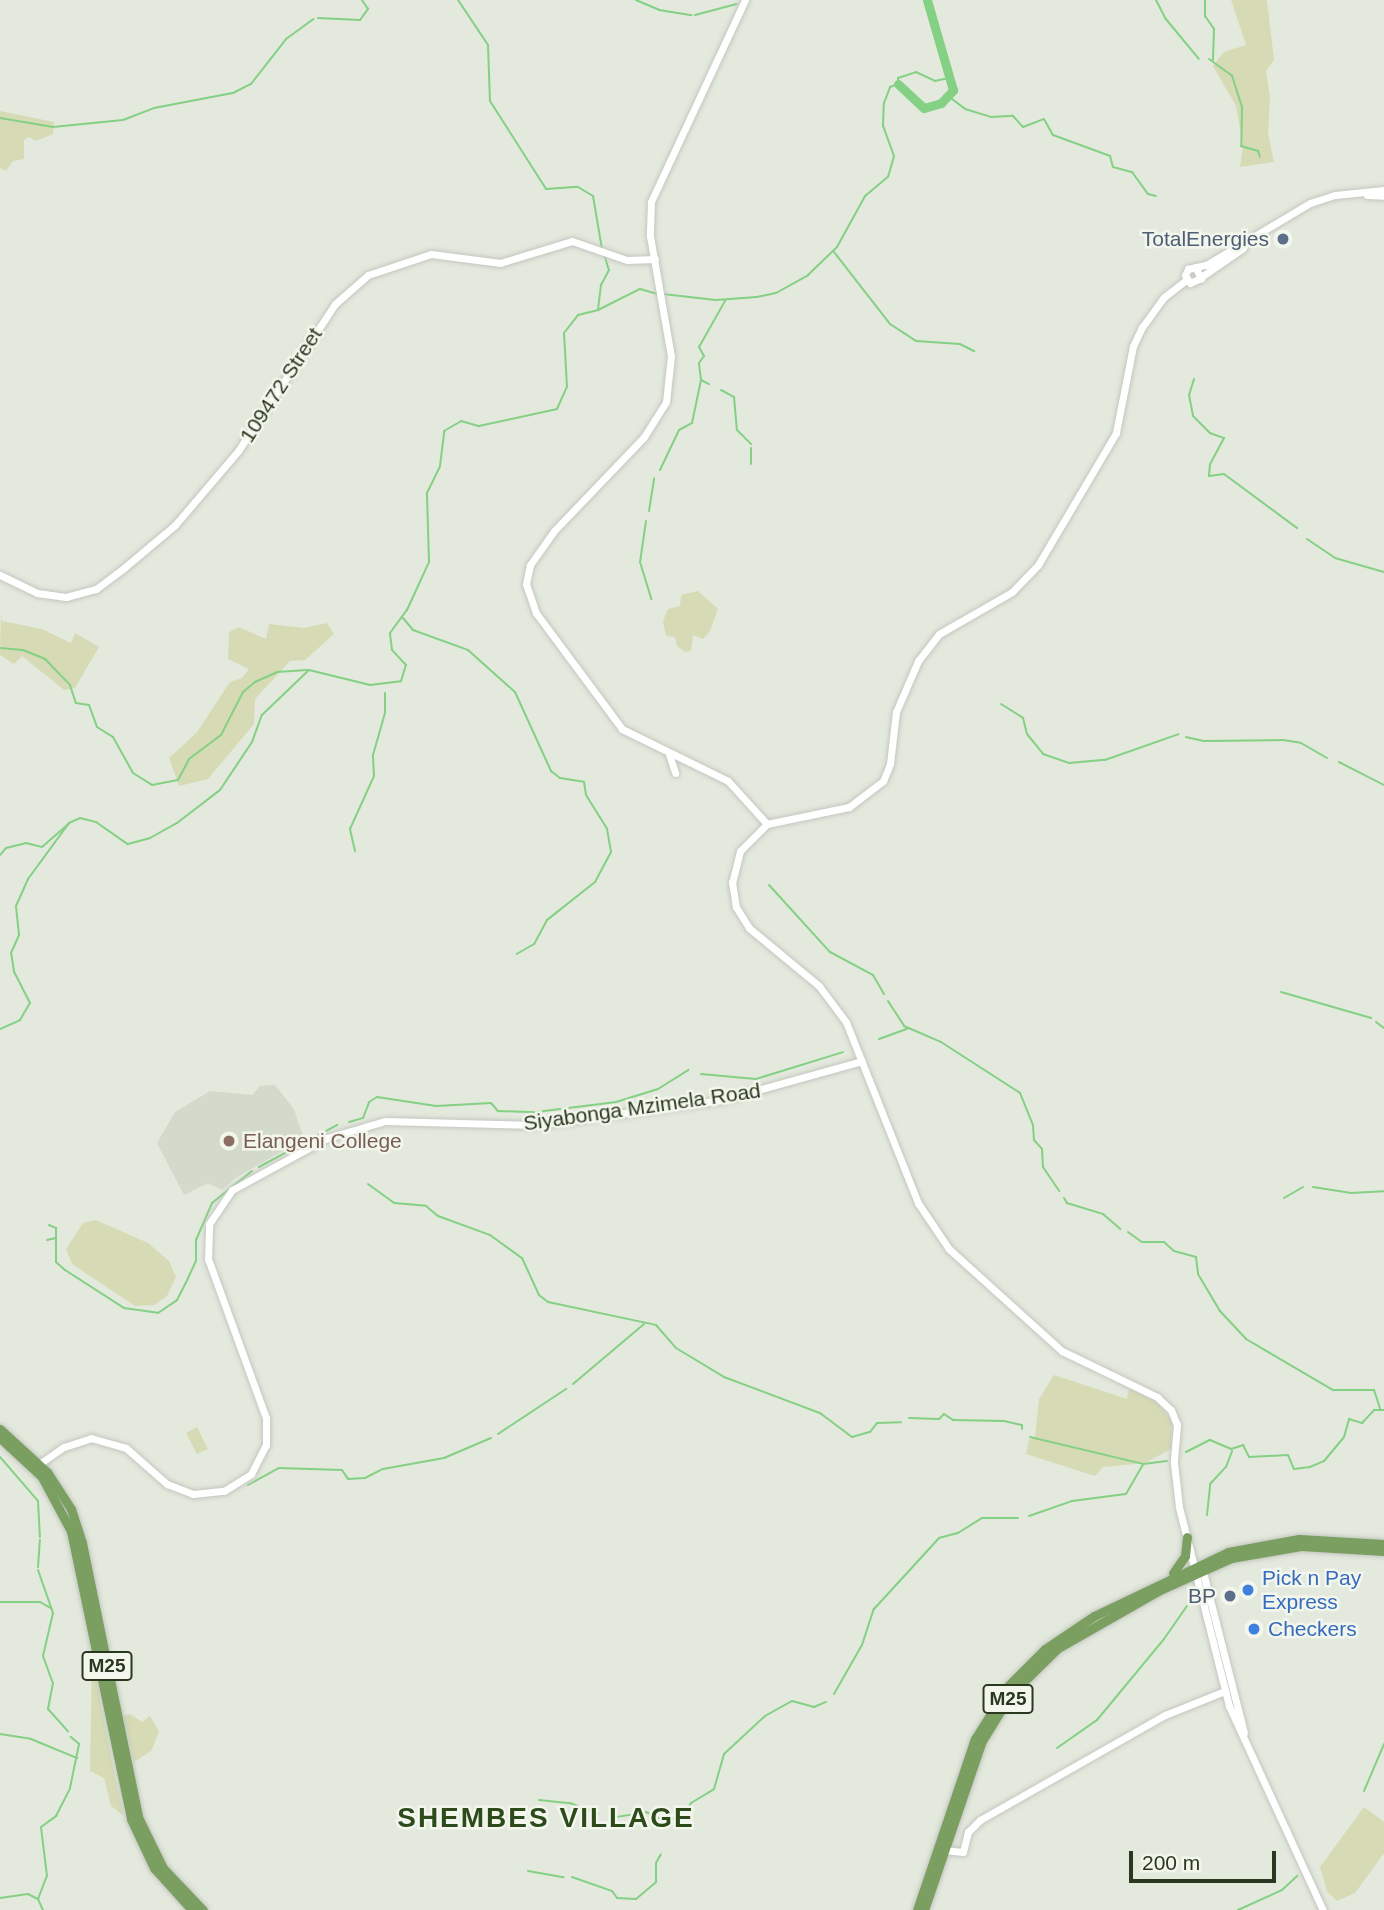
<!DOCTYPE html>
<html>
<head>
<meta charset="utf-8">
<style>
  body { margin:0 }
  #map { position:relative; width:1384px; height:1910px; overflow:hidden; background:#e4e9dd; font-family:Helvetica,sans-serif }
  div>[style] { position:absolute }
  [style*='--x'] { left:calc(var(--x)*1px); top:calc(var(--y)*1px); width:calc(var(--w)*1px); rotate:calc(var(--a)*1deg) }
  .built>* { inset:0; background:#d3d9cb }
  .green>* { inset:0; background:#d6dbb5 }
  .stream>* { height:2px; margin:-1px; padding:0 1px; transform-origin:1px; border-radius:1px; background:#84d084 }
  .river>* { height:9px; margin:-4.5px; padding:0 4.5px; transform-origin:4.5px; border-radius:4.5px; background:#84d084 }
  .roads { filter:drop-shadow(0 0 2px #c3c7c0) drop-shadow(0 0 2px #c3c7c0) }
  .tertiary>* { height:7px; margin:-3.5px; padding:0 3.5px; transform-origin:3.5px; border-radius:3.5px; background:#fff }
  .primary>* { height:9px; margin:-4.5px; padding:0 4.5px; transform-origin:4.5px; border-radius:4.5px; background:#7a9f61 }
  .dots>* { width:19px; height:19px; translate:-50% -50%; box-sizing:border-box; border:4px solid #f3f6ed; border-radius:50% }
  span { translate:-50% -50%; white-space:nowrap; text-align:center; line-height:1.15; -webkit-text-stroke:5px #f3f6ed; paint-order:stroke }
  .shield-label span { padding:2px 5px; background:#f3f6ed; border:2px solid; border-radius:5px; -webkit-text-stroke-width:0 }
  .shield-label { font-size:19px; color:#29381f; font-weight:700 }
  .service-label { font-size:21px; color:#4e5e75 }
  .right { translate:-100% -50%; text-align:right }
  .street-label { font-size:21px; color:#29381f }
  .education-label { font-size:21px; color:#785e54 }
  .left { translate:0 -50%; text-align:left }
  .shop-label { font-size:21px; color:#366cbe }
  .district-label { font-size:28px; color:#2d4a1b; font-weight:700; letter-spacing:2px }
  .scale { position:absolute; left:1129px; top:1851px; width:147px; height:32px; box-sizing:border-box; border:4px solid #29381f; border-top:0; padding-left:9px; font-size:21px; line-height:24px; white-space:nowrap; color:#29381f; -webkit-text-stroke:5px #f3f6ed; paint-order:stroke }
</style>
</head>
<body>
<div id="map">
  <div class="built">
    <i style="clip-path:polygon(275px 1085px,294px 1109px,304px 1139px,235px 1178px,222px 1190px,208px 1183px,184px 1195px,157px 1143px,175px 1112px,210px 1091px,252px 1095px,260px 1086px)"></i>
  </div>
  <div class="green">
    <i style="clip-path:polygon(1231px 0,1267px 0,1274px 60px,1266px 71px,1270px 97px,1268px 133px,1274px 162px,1240px 167px,1243px 146px,1236px 106px,1213px 66px,1224px 52px,1246px 45px)"></i>
    <i style="clip-path:polygon(0 111px,54px 122px,53px 134px,36px 141px,29px 137px,24px 140px,24px 159px,13px 161px,6px 171px,0 168px)"></i>
    <i style="clip-path:polygon(698px 591px,718px 609px,710px 631px,703px 639px,693px 635px,691px 651px,685px 652px,677px 646px,675px 637px,666px 636px,663px 621px,668px 609px,680px 606px,681px 595px)"></i>
    <i style="clip-path:polygon(1px 611px,2px 621px,42px 629px,71px 643px,75px 633px,99px 647px,75px 688px,64px 690px,22px 656px,14px 664px,0 655px)"></i>
    <i style="clip-path:polygon(327px 623px,334px 634px,305px 660px,290px 661px,255px 699px,254px 724px,208px 779px,179px 786px,169px 758px,197px 732px,230px 682px,242px 678px,249px 669px,228px 659px,229px 632px,239px 627px,266px 639px,269px 624px,304px 628px)"></i>
    <i style="clip-path:polygon(96px 1220px,148px 1243px,169px 1261px,176px 1277px,167px 1296px,154px 1305px,135px 1306px,72px 1264px,66px 1249px,83px 1223px)"></i>
    <i style="clip-path:polygon(1054px 1375px,1127px 1399px,1129px 1388px,1158px 1403px,1172px 1421px,1171px 1449px,1145px 1463px,1103px 1467px,1095px 1476px,1026px 1454px,1029px 1440px,1035px 1437px,1039px 1399px)"></i>
    <i style="clip-path:polygon(197px 1427px,208px 1449px,197px 1454px,186px 1433px)"></i>
    <i style="clip-path:polygon(92px 1658px,115px 1777px,124px 1816px,111px 1806px,104px 1778px,90px 1771px)"></i>
    <i style="clip-path:polygon(130px 1714px,142px 1722px,150px 1716px,159px 1732px,151px 1751px,134px 1762px,123px 1716px)"></i>
    <i style="clip-path:polygon(1364px 1807px,1384px 1822px,1384px 1853px,1355px 1893px,1337px 1901px,1327px 1892px,1320px 1867px)"></i>
  </div>
  <div class="stream">
    <i style="--x:458;--y:0;--w:54;--a:56.3"></i>
    <i style="--x:488;--y:45;--w:56;--a:88"></i>
    <i style="--x:490;--y:101;--w:104;--a:57.5"></i>
    <i style="--x:546;--y:189;--w:32;--a:-4"></i>
    <i style="--x:578;--y:187;--w:17;--a:31"></i>
    <i style="--x:593;--y:196;--w:54;--a:80.4"></i>
    <i style="--x:636;--y:0;--w:25;--a:23"></i>
    <i style="--x:659;--y:10;--w:33;--a:9"></i>
    <i style="--x:1156;--y:0;--w:20;--a:63"></i>
    <i style="--x:1165;--y:18;--w:53;--a:50.3"></i>
    <i style="--x:1205;--y:0;--w:16;--a:90"></i>
    <i style="--x:1205;--y:16;--w:16;--a:55"></i>
    <i style="--x:1214;--y:29;--w:31;--a:92"></i>
    <i style="--x:695;--y:15;--w:43;--a:-14.7"></i>
    <i style="--x:318;--y:18;--w:42;--a:2.7"></i>
    <i style="--x:360;--y:20;--w:14;--a:-54"></i>
    <i style="--x:368;--y:9;--w:11;--a:-124"></i>
    <i style="--x:1209;--y:59;--w:29;--a:36"></i>
    <i style="--x:1232;--y:76;--w:33;--a:72"></i>
    <i style="--x:1242;--y:107;--w:39;--a:91"></i>
    <i style="--x:1241;--y:146;--w:18;--a:16"></i>
    <i style="--x:1258;--y:151;--w:6;--a:72"></i>
    <i style="--x:948;--y:96;--w:21;--a:37"></i>
    <i style="--x:965;--y:109;--w:27;--a:17"></i>
    <i style="--x:991;--y:117;--w:22;--a:-3"></i>
    <i style="--x:1013;--y:116;--w:15;--a:48"></i>
    <i style="--x:1023;--y:127;--w:22;--a:-21"></i>
    <i style="--x:1044;--y:119;--w:18;--a:61"></i>
    <i style="--x:1053;--y:135;--w:61;--a:20.2"></i>
    <i style="--x:1110;--y:156;--w:11;--a:75"></i>
    <i style="--x:1113;--y:167;--w:20;--a:15"></i>
    <i style="--x:1132;--y:172;--w:27;--a:54"></i>
    <i style="--x:1148;--y:194;--w:8;--a:14"></i>
    <i style="--x:0;--y:118;--w:54;--a:9.6"></i>
    <i style="--x:53;--y:127;--w:70;--a:-5.7"></i>
    <i style="--x:123;--y:120;--w:33;--a:-21"></i>
    <i style="--x:154;--y:108;--w:80;--a:-10.8"></i>
    <i style="--x:233;--y:93;--w:20;--a:-27"></i>
    <i style="--x:251;--y:84;--w:57;--a:-52.1"></i>
    <i style="--x:286;--y:39;--w:34;--a:-36"></i>
    <i style="--x:834;--y:252;--w:91;--a:52.1"></i>
    <i style="--x:890;--y:324;--w:20;--a:33"></i>
    <i style="--x:907;--y:335;--w:11;--a:34"></i>
    <i style="--x:916;--y:341;--w:44;--a:3.9"></i>
    <i style="--x:960;--y:344;--w:16;--a:27"></i>
    <i style="--x:604;--y:254;--w:17;--a:73"></i>
    <i style="--x:609;--y:270;--w:17;--a:118"></i>
    <i style="--x:601;--y:285;--w:25;--a:97"></i>
    <i style="--x:598;--y:310;--w:47;--a:-26.6"></i>
    <i style="--x:640;--y:289;--w:18;--a:16"></i>
    <i style="--x:663;--y:294;--w:53;--a:6.5"></i>
    <i style="--x:716;--y:300;--w:41;--a:-4.2"></i>
    <i style="--x:757;--y:297;--w:19;--a:-12"></i>
    <i style="--x:776;--y:293;--w:37;--a:-29"></i>
    <i style="--x:808;--y:275;--w:40;--a:-44"></i>
    <i style="--x:837;--y:247;--w:58;--a:-61.2"></i>
    <i style="--x:865;--y:196;--w:30;--a:-40"></i>
    <i style="--x:888;--y:177;--w:22;--a:-74"></i>
    <i style="--x:894;--y:156;--w:32;--a:-110"></i>
    <i style="--x:883;--y:126;--w:23;--a:-88"></i>
    <i style="--x:884;--y:103;--w:17;--a:-69"></i>
    <i style="--x:890;--y:87;--w:9;--a:-21"></i>
    <i style="--x:898;--y:84;--w:6;--a:-90"></i>
    <i style="--x:898;--y:78;--w:19;--a:-18"></i>
    <i style="--x:916;--y:72;--w:21;--a:25"></i>
    <i style="--x:935;--y:81;--w:14;--a:-12"></i>
    <i style="--x:1194;--y:379;--w:17;--a:107"></i>
    <i style="--x:1189;--y:395;--w:21;--a:79"></i>
    <i style="--x:1193;--y:416;--w:24;--a:45"></i>
    <i style="--x:1210;--y:433;--w:15;--a:20"></i>
    <i style="--x:1224;--y:438;--w:30;--a:118"></i>
    <i style="--x:1210;--y:464;--w:12;--a:95"></i>
    <i style="--x:1209;--y:476;--w:15;--a:-8"></i>
    <i style="--x:1224;--y:474;--w:91;--a:36.5"></i>
    <i style="--x:701;--y:380;--w:9;--a:27"></i>
    <i style="--x:721;--y:390;--w:15;--a:28"></i>
    <i style="--x:734;--y:397;--w:33;--a:85"></i>
    <i style="--x:737;--y:430;--w:20;--a:45"></i>
    <i style="--x:751;--y:464;--w:16;--a:-90"></i>
    <i style="--x:660;--y:470;--w:44;--a:-64.6"></i>
    <i style="--x:679;--y:430;--w:15;--a:-28"></i>
    <i style="--x:692;--y:423;--w:44;--a:-78.2"></i>
    <i style="--x:701;--y:380;--w:17;--a:-97"></i>
    <i style="--x:699;--y:363;--w:9;--a:-54"></i>
    <i style="--x:704;--y:356;--w:10;--a:-119"></i>
    <i style="--x:699;--y:347;--w:53;--a:-60.5"></i>
    <i style="--x:649;--y:511;--w:33;--a:-81"></i>
    <i style="--x:646;--y:521;--w:41;--a:98.3"></i>
    <i style="--x:640;--y:562;--w:39;--a:73"></i>
    <i style="--x:1307;--y:539;--w:34;--a:34"></i>
    <i style="--x:1335;--y:558;--w:51;--a:15.9"></i>
    <i style="--x:403;--y:618;--w:16;--a:50"></i>
    <i style="--x:413;--y:630;--w:59;--a:20"></i>
    <i style="--x:468;--y:650;--w:63;--a:41.8"></i>
    <i style="--x:515;--y:692;--w:87;--a:65.5"></i>
    <i style="--x:551;--y:771;--w:11;--a:38"></i>
    <i style="--x:560;--y:778;--w:24;--a:9"></i>
    <i style="--x:584;--y:782;--w:13;--a:81"></i>
    <i style="--x:586;--y:795;--w:40;--a:58"></i>
    <i style="--x:607;--y:829;--w:23;--a:80"></i>
    <i style="--x:611;--y:852;--w:34;--a:118"></i>
    <i style="--x:595;--y:882;--w:61;--a:141.6"></i>
    <i style="--x:547;--y:920;--w:27;--a:118"></i>
    <i style="--x:534;--y:944;--w:20;--a:150"></i>
    <i style="--x:0;--y:648;--w:23;--a:5"></i>
    <i style="--x:23;--y:650;--w:24;--a:22"></i>
    <i style="--x:45;--y:659;--w:36;--a:46"></i>
    <i style="--x:70;--y:685;--w:19;--a:72"></i>
    <i style="--x:76;--y:703;--w:13;--a:9"></i>
    <i style="--x:89;--y:705;--w:23;--a:70"></i>
    <i style="--x:97;--y:727;--w:19;--a:32"></i>
    <i style="--x:113;--y:737;--w:41;--a:60.9"></i>
    <i style="--x:133;--y:773;--w:22;--a:32"></i>
    <i style="--x:152;--y:785;--w:26;--a:-11"></i>
    <i style="--x:178;--y:780;--w:24;--a:-62"></i>
    <i style="--x:189;--y:759;--w:40;--a:-37"></i>
    <i style="--x:221;--y:735;--w:48;--a:-62.9"></i>
    <i style="--x:243;--y:692;--w:16;--a:-40"></i>
    <i style="--x:255;--y:682;--w:24;--a:-24"></i>
    <i style="--x:277;--y:672;--w:30;--a:-4"></i>
    <i style="--x:1001;--y:704;--w:26;--a:32"></i>
    <i style="--x:1023;--y:718;--w:16;--a:76"></i>
    <i style="--x:1027;--y:734;--w:26;--a:51"></i>
    <i style="--x:1043;--y:754;--w:28;--a:19"></i>
    <i style="--x:1069;--y:763;--w:36;--a:-5"></i>
    <i style="--x:1105;--y:760;--w:78;--a:-19.4"></i>
    <i style="--x:1186;--y:737;--w:18;--a:13"></i>
    <i style="--x:1204;--y:741;--w:79;--a:-0.7"></i>
    <i style="--x:1283;--y:740;--w:18;--a:9"></i>
    <i style="--x:1301;--y:743;--w:30;--a:30"></i>
    <i style="--x:1339;--y:762;--w:51;--a:27.1"></i>
    <i style="--x:355;--y:851;--w:23;--a:-103"></i>
    <i style="--x:350;--y:829;--w:58;--a:-65.6"></i>
    <i style="--x:374;--y:776;--w:21;--a:-93"></i>
    <i style="--x:373;--y:755;--w:44;--a:-74.1"></i>
    <i style="--x:385;--y:713;--w:20;--a:-90"></i>
    <i style="--x:0;--y:855;--w:9;--a:-49"></i>
    <i style="--x:6;--y:848;--w:21;--a:-14"></i>
    <i style="--x:26;--y:843;--w:16;--a:14"></i>
    <i style="--x:42;--y:847;--w:35;--a:-41"></i>
    <i style="--x:769;--y:885;--w:91;--a:47.7"></i>
    <i style="--x:830;--y:952;--w:49;--a:28.1"></i>
    <i style="--x:873;--y:975;--w:22;--a:60"></i>
    <i style="--x:1281;--y:992;--w:94;--a:16.1"></i>
    <i style="--x:888;--y:1001;--w:30;--a:57"></i>
    <i style="--x:904;--y:1026;--w:40;--a:23.4"></i>
    <i style="--x:941;--y:1042;--w:94;--a:32.8"></i>
    <i style="--x:1020;--y:1093;--w:35;--a:68"></i>
    <i style="--x:1033;--y:1126;--w:14;--a:86"></i>
    <i style="--x:1034;--y:1140;--w:12;--a:48"></i>
    <i style="--x:1042;--y:1149;--w:18;--a:87"></i>
    <i style="--x:1043;--y:1167;--w:29;--a:56"></i>
    <i style="--x:1376;--y:1022;--w:10;--a:37"></i>
    <i style="--x:0;--y:1029;--w:22;--a:-24"></i>
    <i style="--x:20;--y:1020;--w:20;--a:-60"></i>
    <i style="--x:30;--y:1003;--w:36;--a:-117"></i>
    <i style="--x:14;--y:971;--w:18;--a:-99"></i>
    <i style="--x:11;--y:953;--w:20;--a:-66"></i>
    <i style="--x:19;--y:935;--w:29;--a:-96"></i>
    <i style="--x:16;--y:906;--w:30;--a:-66"></i>
    <i style="--x:28;--y:879;--w:69;--a:-53.8"></i>
    <i style="--x:69;--y:823;--w:12;--a:-24"></i>
    <i style="--x:80;--y:818;--w:16;--a:14"></i>
    <i style="--x:96;--y:822;--w:39;--a:35"></i>
    <i style="--x:128;--y:844;--w:23;--a:-15"></i>
    <i style="--x:150;--y:838;--w:31;--a:-29"></i>
    <i style="--x:177;--y:823;--w:54;--a:-37.5"></i>
    <i style="--x:220;--y:790;--w:58;--a:-56.3"></i>
    <i style="--x:252;--y:742;--w:29;--a:-70"></i>
    <i style="--x:262;--y:715;--w:65;--a:-43.8"></i>
    <i style="--x:309;--y:670;--w:63;--a:13.8"></i>
    <i style="--x:370;--y:685;--w:31;--a:-7"></i>
    <i style="--x:401;--y:681;--w:17;--a:-73"></i>
    <i style="--x:406;--y:665;--w:21;--a:-133"></i>
    <i style="--x:392;--y:650;--w:17;--a:-97"></i>
    <i style="--x:390;--y:633;--w:29;--a:-54"></i>
    <i style="--x:407;--y:610;--w:53;--a:-65.4"></i>
    <i style="--x:429;--y:562;--w:69;--a:-91.7"></i>
    <i style="--x:427;--y:493;--w:30;--a:-64"></i>
    <i style="--x:440;--y:466;--w:35;--a:-83"></i>
    <i style="--x:444;--y:431;--w:20;--a:-30"></i>
    <i style="--x:461;--y:421;--w:19;--a:16"></i>
    <i style="--x:479;--y:426;--w:80;--a:-12.3"></i>
    <i style="--x:557;--y:409;--w:24;--a:-66"></i>
    <i style="--x:567;--y:387;--w:54;--a:-93.2"></i>
    <i style="--x:564;--y:333;--w:23;--a:-52"></i>
    <i style="--x:578;--y:315;--w:21;--a:-14"></i>
    <i style="--x:879;--y:1039;--w:30;--a:-20"></i>
    <i style="--x:701;--y:1074;--w:55;--a:5.2"></i>
    <i style="--x:756;--y:1079;--w:91;--a:-17.2"></i>
    <i style="--x:349;--y:1122;--w:15;--a:-16"></i>
    <i style="--x:363;--y:1118;--w:17;--a:-69"></i>
    <i style="--x:369;--y:1102;--w:9;--a:-32"></i>
    <i style="--x:377;--y:1097;--w:60;--a:8.7"></i>
    <i style="--x:436;--y:1106;--w:55;--a:-3.1"></i>
    <i style="--x:491;--y:1103;--w:11;--a:49"></i>
    <i style="--x:498;--y:1111;--w:38;--a:2"></i>
    <i style="--x:536;--y:1112;--w:81;--a:-7.1"></i>
    <i style="--x:616;--y:1102;--w:44;--a:-17.2"></i>
    <i style="--x:658;--y:1089;--w:36;--a:-32"></i>
    <i style="--x:259;--y:1167;--w:89;--a:-28.3"></i>
    <i style="--x:368;--y:1184;--w:32;--a:36"></i>
    <i style="--x:394;--y:1203;--w:32;--a:5"></i>
    <i style="--x:426;--y:1206;--w:16;--a:40"></i>
    <i style="--x:438;--y:1216;--w:55;--a:20.1"></i>
    <i style="--x:490;--y:1235;--w:39;--a:36"></i>
    <i style="--x:522;--y:1258;--w:41;--a:65.3"></i>
    <i style="--x:539;--y:1295;--w:11;--a:38"></i>
    <i style="--x:548;--y:1302;--w:110;--a:12"></i>
    <i style="--x:656;--y:1325;--w:30;--a:49"></i>
    <i style="--x:676;--y:1348;--w:56;--a:31.1"></i>
    <i style="--x:724;--y:1377;--w:103;--a:20.6"></i>
    <i style="--x:820;--y:1413;--w:40;--a:37"></i>
    <i style="--x:852;--y:1437;--w:19;--a:-16"></i>
    <i style="--x:870;--y:1432;--w:11;--a:-52"></i>
    <i style="--x:877;--y:1423;--w:24;--a:-2"></i>
    <i style="--x:1313;--y:1187;--w:37;--a:9"></i>
    <i style="--x:1350;--y:1193;--w:34;--a:-3"></i>
    <i style="--x:1064;--y:1198;--w:6;--a:59"></i>
    <i style="--x:1067;--y:1203;--w:38;--a:17"></i>
    <i style="--x:1103;--y:1214;--w:23;--a:41"></i>
    <i style="--x:1284;--y:1198;--w:22;--a:-30"></i>
    <i style="--x:49;--y:1225;--w:8;--a:23"></i>
    <i style="--x:56;--y:1228;--w:34;--a:90"></i>
    <i style="--x:56;--y:1262;--w:12;--a:42"></i>
    <i style="--x:65;--y:1270;--w:70;--a:32.8"></i>
    <i style="--x:124;--y:1308;--w:34;--a:8"></i>
    <i style="--x:158;--y:1313;--w:23;--a:-34"></i>
    <i style="--x:177;--y:1300;--w:25;--a:-63"></i>
    <i style="--x:188;--y:1278;--w:19;--a:-65"></i>
    <i style="--x:196;--y:1261;--w:21;--a:-90"></i>
    <i style="--x:196;--y:1240;--w:40;--a:-66.6"></i>
    <i style="--x:212;--y:1203;--w:51;--a:-38.7"></i>
    <i style="--x:1128;--y:1232;--w:17;--a:36"></i>
    <i style="--x:1142;--y:1242;--w:22;--a:0"></i>
    <i style="--x:1164;--y:1242;--w:13;--a:42"></i>
    <i style="--x:1174;--y:1251;--w:23;--a:15"></i>
    <i style="--x:1196;--y:1257;--w:17;--a:83"></i>
    <i style="--x:1198;--y:1274;--w:43;--a:59.3"></i>
    <i style="--x:1220;--y:1311;--w:38;--a:47"></i>
    <i style="--x:1246;--y:1339;--w:101;--a:30.4"></i>
    <i style="--x:1333;--y:1390;--w:41;--a:0"></i>
    <i style="--x:1374;--y:1390;--w:20;--a:72"></i>
    <i style="--x:47;--y:1240;--w:9;--a:-13"></i>
    <i style="--x:573;--y:1384;--w:93;--a:-40.2"></i>
    <i style="--x:909;--y:1418;--w:30;--a:2"></i>
    <i style="--x:939;--y:1419;--w:7;--a:-45"></i>
    <i style="--x:944;--y:1414;--w:11;--a:34"></i>
    <i style="--x:953;--y:1420;--w:51;--a:1.1"></i>
    <i style="--x:1004;--y:1421;--w:18;--a:13"></i>
    <i style="--x:1022;--y:1425;--w:4;--a:90"></i>
    <i style="--x:498;--y:1434;--w:82;--a:-33.5"></i>
    <i style="--x:1030;--y:1437;--w:116;--a:13.4"></i>
    <i style="--x:1186;--y:1452;--w:27;--a:-27"></i>
    <i style="--x:1210;--y:1440;--w:23;--a:23"></i>
    <i style="--x:1231;--y:1449;--w:13;--a:-18"></i>
    <i style="--x:1243;--y:1445;--w:13;--a:63"></i>
    <i style="--x:1249;--y:1457;--w:39;--a:-3"></i>
    <i style="--x:1288;--y:1455;--w:15;--a:67"></i>
    <i style="--x:1294;--y:1469;--w:16;--a:-7"></i>
    <i style="--x:1310;--y:1467;--w:15;--a:-23"></i>
    <i style="--x:1324;--y:1461;--w:31;--a:-50"></i>
    <i style="--x:1344;--y:1437;--w:19;--a:-74"></i>
    <i style="--x:1349;--y:1419;--w:14;--a:17"></i>
    <i style="--x:1362;--y:1423;--w:18;--a:-47"></i>
    <i style="--x:1374;--y:1410;--w:10;--a:0"></i>
    <i style="--x:0;--y:1457;--w:58;--a:49.2"></i>
    <i style="--x:38;--y:1501;--w:36;--a:87"></i>
    <i style="--x:248;--y:1485;--w:35;--a:-29"></i>
    <i style="--x:279;--y:1468;--w:63;--a:1.8"></i>
    <i style="--x:342;--y:1470;--w:11;--a:56"></i>
    <i style="--x:348;--y:1479;--w:17;--a:-3"></i>
    <i style="--x:365;--y:1478;--w:20;--a:-27"></i>
    <i style="--x:383;--y:1469;--w:62;--a:-10.2"></i>
    <i style="--x:444;--y:1458;--w:51;--a:-23.1"></i>
    <i style="--x:1207;--y:1515;--w:31;--a:-84"></i>
    <i style="--x:1210;--y:1484;--w:23;--a:-47"></i>
    <i style="--x:1226;--y:1467;--w:17;--a:-69"></i>
    <i style="--x:1029;--y:1516;--w:46;--a:-19.2"></i>
    <i style="--x:1072;--y:1501;--w:54;--a:-7.4"></i>
    <i style="--x:1126;--y:1494;--w:34;--a:-60"></i>
    <i style="--x:1143;--y:1464;--w:24;--a:-7"></i>
    <i style="--x:38;--y:1567;--w:27;--a:-86"></i>
    <i style="--x:38;--y:1570;--w:46;--a:70.8"></i>
    <i style="--x:53;--y:1613;--w:44;--a:103.1"></i>
    <i style="--x:43;--y:1656;--w:29;--a:70"></i>
    <i style="--x:53;--y:1683;--w:26;--a:101"></i>
    <i style="--x:48;--y:1709;--w:30;--a:48"></i>
    <i style="--x:0;--y:1602;--w:40;--a:0"></i>
    <i style="--x:40;--y:1602;--w:13;--a:29"></i>
    <i style="--x:834;--y:1694;--w:56;--a:-60.3"></i>
    <i style="--x:862;--y:1645;--w:38;--a:-72"></i>
    <i style="--x:874;--y:1609;--w:96;--a:-47.5"></i>
    <i style="--x:939;--y:1538;--w:20;--a:-15"></i>
    <i style="--x:958;--y:1533;--w:28;--a:-32"></i>
    <i style="--x:982;--y:1518;--w:36;--a:0"></i>
    <i style="--x:0;--y:1734;--w:31;--a:9"></i>
    <i style="--x:31;--y:1739;--w:50;--a:22.4"></i>
    <i style="--x:1057;--y:1748;--w:49;--a:-35"></i>
    <i style="--x:1097;--y:1720;--w:105;--a:-50.4"></i>
    <i style="--x:1164;--y:1639;--w:56;--a:-55.2"></i>
    <i style="--x:1364;--y:1791;--w:51;--a:-66.9"></i>
    <i style="--x:539;--y:1800;--w:31;--a:6"></i>
    <i style="--x:570;--y:1803;--w:30;--a:21"></i>
    <i style="--x:610;--y:1818;--w:36;--a:-9"></i>
    <i style="--x:646;--y:1812;--w:21;--a:25"></i>
    <i style="--x:665;--y:1821;--w:19;--a:-16"></i>
    <i style="--x:683;--y:1816;--w:15;--a:-58"></i>
    <i style="--x:691;--y:1803;--w:27;--a:-31"></i>
    <i style="--x:714;--y:1789;--w:36;--a:-74"></i>
    <i style="--x:724;--y:1754;--w:56;--a:-42.8"></i>
    <i style="--x:765;--y:1716;--w:31;--a:-29"></i>
    <i style="--x:792;--y:1701;--w:23;--a:15"></i>
    <i style="--x:814;--y:1707;--w:13;--a:-23"></i>
    <i style="--x:528;--y:1871;--w:36;--a:10"></i>
    <i style="--x:572;--y:1877;--w:42;--a:19.3"></i>
    <i style="--x:612;--y:1891;--w:9;--a:54"></i>
    <i style="--x:617;--y:1898;--w:19;--a:3"></i>
    <i style="--x:636;--y:1899;--w:26;--a:-40"></i>
    <i style="--x:656;--y:1882;--w:19;--a:-90"></i>
    <i style="--x:656;--y:1863;--w:10;--a:-61"></i>
    <i style="--x:0;--y:1898;--w:28;--a:-8"></i>
    <i style="--x:28;--y:1894;--w:11;--a:27"></i>
    <i style="--x:38;--y:1899;--w:12;--a:66"></i>
    <i style="--x:38;--y:1899;--w:25;--a:-69"></i>
    <i style="--x:47;--y:1876;--w:49;--a:-97"></i>
    <i style="--x:41;--y:1827;--w:19;--a:-36"></i>
    <i style="--x:56;--y:1816;--w:31;--a:-63"></i>
    <i style="--x:70;--y:1788;--w:45;--a:-78.4"></i>
    <i style="--x:79;--y:1744;--w:11;--a:-139"></i>
    <i style="--x:1238;--y:1910;--w:48;--a:-24.4"></i>
    <i style="--x:1282;--y:1890;--w:21;--a:-43"></i>
  </div>
  <div class="river">
    <i style="--x:898;--y:84;--w:35;--a:43"></i>
    <i style="--x:924;--y:108;--w:18;--a:-16"></i>
    <i style="--x:941;--y:103;--w:18;--a:-47"></i>
    <i style="--x:953;--y:90;--w:94;--a:-106.1"></i>
  </div>
  <div class="roads">
    <div class="tertiary">
      <i style="--x:745;--y:0;--w:223;--a:115"></i>
      <i style="--x:651;--y:202;--w:34;--a:92"></i>
      <i style="--x:650;--y:236;--w:122;--a:80.1"></i>
      <i style="--x:671;--y:356;--w:46;--a:96.2"></i>
      <i style="--x:666;--y:402;--w:41;--a:122.2"></i>
      <i style="--x:644;--y:437;--w:130;--a:133.8"></i>
      <i style="--x:554;--y:531;--w:42;--a:125.2"></i>
      <i style="--x:530;--y:565;--w:19;--a:102"></i>
      <i style="--x:526;--y:584;--w:31;--a:71"></i>
      <i style="--x:536;--y:613;--w:144;--a:53.4"></i>
      <i style="--x:622;--y:729;--w:118;--a:26.1"></i>
      <i style="--x:728;--y:781;--w:58;--a:47.8"></i>
      <i style="--x:1367;--y:195;--w:17;--a:3"></i>
      <i style="--x:1195;--y:267;--w:13;--a:61"></i>
      <i style="--x:1201;--y:278;--w:12;--a:156"></i>
      <i style="--x:1190;--y:283;--w:9;--a:-122"></i>
      <i style="--x:1185;--y:275;--w:7;--a:-63"></i>
      <i style="--x:1188;--y:269;--w:18;--a:-13"></i>
      <i style="--x:1206;--y:265;--w:121;--a:-30.8"></i>
      <i style="--x:1310;--y:203;--w:26;--a:-18"></i>
      <i style="--x:1335;--y:195;--w:49;--a:-5.8"></i>
      <i style="--x:1201;--y:277;--w:51;--a:-34.6"></i>
      <i style="--x:1186;--y:280;--w:28;--a:142"></i>
      <i style="--x:1164;--y:297;--w:37;--a:126"></i>
      <i style="--x:1142;--y:327;--w:21;--a:115"></i>
      <i style="--x:1133;--y:346;--w:89;--a:101.1"></i>
      <i style="--x:1116;--y:433;--w:153;--a:120.6"></i>
      <i style="--x:1038;--y:565;--w:37;--a:134"></i>
      <i style="--x:1012;--y:592;--w:84;--a:150.1"></i>
      <i style="--x:939;--y:634;--w:34;--a:128"></i>
      <i style="--x:918;--y:661;--w:56;--a:113.3"></i>
      <i style="--x:896;--y:712;--w:52;--a:96.6"></i>
      <i style="--x:890;--y:764;--w:18;--a:112"></i>
      <i style="--x:883;--y:781;--w:43;--a:142.6"></i>
      <i style="--x:849;--y:807;--w:84;--a:168.3"></i>
      <i style="--x:767;--y:824;--w:38;--a:135"></i>
      <i style="--x:740;--y:851;--w:32;--a:104"></i>
      <i style="--x:732;--y:882;--w:25;--a:81"></i>
      <i style="--x:736;--y:907;--w:25;--a:58"></i>
      <i style="--x:749;--y:928;--w:91;--a:39.6"></i>
      <i style="--x:819;--y:986;--w:45;--a:53.1"></i>
      <i style="--x:846;--y:1022;--w:195;--a:68.3"></i>
      <i style="--x:918;--y:1203;--w:55;--a:56"></i>
      <i style="--x:949;--y:1249;--w:152;--a:42.1"></i>
      <i style="--x:1062;--y:1351;--w:106;--a:25.8"></i>
      <i style="--x:1157;--y:1397;--w:19;--a:43"></i>
      <i style="--x:1171;--y:1410;--w:16;--a:68"></i>
      <i style="--x:1177;--y:1425;--w:38;--a:95"></i>
      <i style="--x:1174;--y:1463;--w:44;--a:83.5"></i>
      <i style="--x:1179;--y:1507;--w:205;--a:75.9"></i>
      <i style="--x:1229;--y:1706;--w:225;--a:65.3"></i>
      <i style="--x:0;--y:575;--w:41;--a:25.9"></i>
      <i style="--x:37;--y:593;--w:29;--a:8"></i>
      <i style="--x:66;--y:597;--w:31;--a:-15"></i>
      <i style="--x:96;--y:589;--w:36;--a:-37"></i>
      <i style="--x:125;--y:567;--w:65;--a:-40"></i>
      <i style="--x:175;--y:525;--w:97;--a:-49.6"></i>
      <i style="--x:238;--y:451;--w:176;--a:-56.6"></i>
      <i style="--x:335;--y:304;--w:44;--a:-41.3"></i>
      <i style="--x:368;--y:275;--w:66;--a:-18.4"></i>
      <i style="--x:431;--y:254;--w:70;--a:7.4"></i>
      <i style="--x:500;--y:263;--w:75;--a:-17"></i>
      <i style="--x:572;--y:241;--w:58;--a:19.1"></i>
      <i style="--x:627;--y:260;--w:28;--a:-2"></i>
      <i style="--x:669;--y:754;--w:20;--a:72"></i>
      <i style="--x:35;--y:1467;--w:35;--a:-35"></i>
      <i style="--x:64;--y:1447;--w:28;--a:-18"></i>
      <i style="--x:91;--y:1438;--w:36;--a:16"></i>
      <i style="--x:126;--y:1448;--w:55;--a:41.3"></i>
      <i style="--x:167;--y:1484;--w:28;--a:21"></i>
      <i style="--x:193;--y:1494;--w:31;--a:-6"></i>
      <i style="--x:224;--y:1491;--w:32;--a:-32"></i>
      <i style="--x:251;--y:1474;--w:33;--a:-63"></i>
      <i style="--x:266;--y:1445;--w:27;--a:-90"></i>
      <i style="--x:266;--y:1418;--w:169;--a:-110"></i>
      <i style="--x:208;--y:1259;--w:35;--a:-88"></i>
      <i style="--x:209;--y:1224;--w:41;--a:-55.9"></i>
      <i style="--x:232;--y:1190;--w:108;--a:-28.7"></i>
      <i style="--x:327;--y:1138;--w:60;--a:-16.3"></i>
      <i style="--x:385;--y:1121;--w:150;--a:1.5"></i>
      <i style="--x:535;--y:1125;--w:189;--a:-7.6"></i>
      <i style="--x:722;--y:1100;--w:145;--a:-15.6"></i>
      <i style="--x:1202;--y:1568;--w:170;--a:75.7"></i>
      <i style="--x:944;--y:1850;--w:19;--a:6"></i>
      <i style="--x:963;--y:1852;--w:21;--a:-76"></i>
      <i style="--x:968;--y:1832;--w:17;--a:-45"></i>
      <i style="--x:980;--y:1820;--w:213;--a:-29.6"></i>
      <i style="--x:1165;--y:1715;--w:65;--a:-21.8"></i>
    </div>
    <div class="primary">
      <i style="--x:0;--y:1429;--w:64;--a:42.5"></i>
      <i style="--x:47;--y:1472;--w:44;--a:57"></i>
      <i style="--x:71;--y:1509;--w:36;--a:72"></i>
      <i style="--x:82;--y:1543;--w:280;--a:78.4"></i>
      <i style="--x:138;--y:1817;--w:57;--a:63.9"></i>
      <i style="--x:163;--y:1868;--w:58;--a:46.4"></i>
      <i style="--x:0;--y:1438;--w:57;--a:42.9"></i>
      <i style="--x:42;--y:1477;--w:61;--a:61.8"></i>
      <i style="--x:71;--y:1531;--w:294;--a:78.2"></i>
      <i style="--x:131;--y:1819;--w:54;--a:64.9"></i>
      <i style="--x:154;--y:1868;--w:57;--a:47.9"></i>
      <i style="--x:1173;--y:1573;--w:21;--a:-55"></i>
      <i style="--x:1185;--y:1556;--w:19;--a:-84"></i>
      <i style="--x:917;--y:1910;--w:181;--a:-71.3"></i>
      <i style="--x:975;--y:1739;--w:64;--a:-57.8"></i>
      <i style="--x:1009;--y:1685;--w:51;--a:-45"></i>
      <i style="--x:1045;--y:1649;--w:59;--a:-34"></i>
      <i style="--x:1094;--y:1616;--w:148;--a:-25.5"></i>
      <i style="--x:1228;--y:1552;--w:72;--a:-10.4"></i>
      <i style="--x:1299;--y:1539;--w:85;--a:3.4"></i>
      <i style="--x:924;--y:1910;--w:179;--a:-71.1"></i>
      <i style="--x:982;--y:1741;--w:55;--a:-58.3"></i>
      <i style="--x:1011;--y:1694;--w:66;--a:-44.4"></i>
      <i style="--x:1058;--y:1648;--w:115;--a:-29.7"></i>
      <i style="--x:1158;--y:1591;--w:80;--a:-24.3"></i>
      <i style="--x:1231;--y:1558;--w:71;--a:-9.7"></i>
      <i style="--x:1301;--y:1546;--w:83;--a:3.4"></i>
    </div>
  </div>
  <div class="dots">
    <i style="left:1283px;top:239px;background:#5c6f8a"></i>
    <i style="left:229px;top:1141px;background:#8d6e63"></i>
    <i style="left:1248px;top:1590px;background:#3f7fe0"></i>
    <i style="left:1230px;top:1596px;background:#5c6f8a"></i>
    <i style="left:1254px;top:1629px;background:#3f7fe0"></i>
  </div>
  <div class="shield-label">
    <span style="left:107px;top:1666px">M25</span>
    <span style="left:1008px;top:1699px">M25</span>
  </div>
  <div class="service-label">
    <span class="right" style="left:1269px;top:239px">TotalEnergies</span>
    <span class="right" style="left:1216px;top:1596px">BP</span>
  </div>
  <div class="street-label">
    <span style="left:281px;top:385px;rotate:-57deg">109472 Street</span>
    <span style="left:642px;top:1107px;rotate:-8deg">Siyabonga Mzimela Road</span>
  </div>
  <div class="education-label">
    <span class="left" style="left:243px;top:1141px">Elangeni College</span>
  </div>
  <div class="shop-label">
    <span class="left" style="left:1262px;top:1590px">Pick n Pay<br>Express</span>
    <span class="left" style="left:1268px;top:1629px">Checkers</span>
  </div>
  <div class="district-label">
    <span style="left:546px;top:1818px">SHEMBES VILLAGE</span>
  </div>
  <div class="scale">200 m</div>
</div>
</body>
</html>
